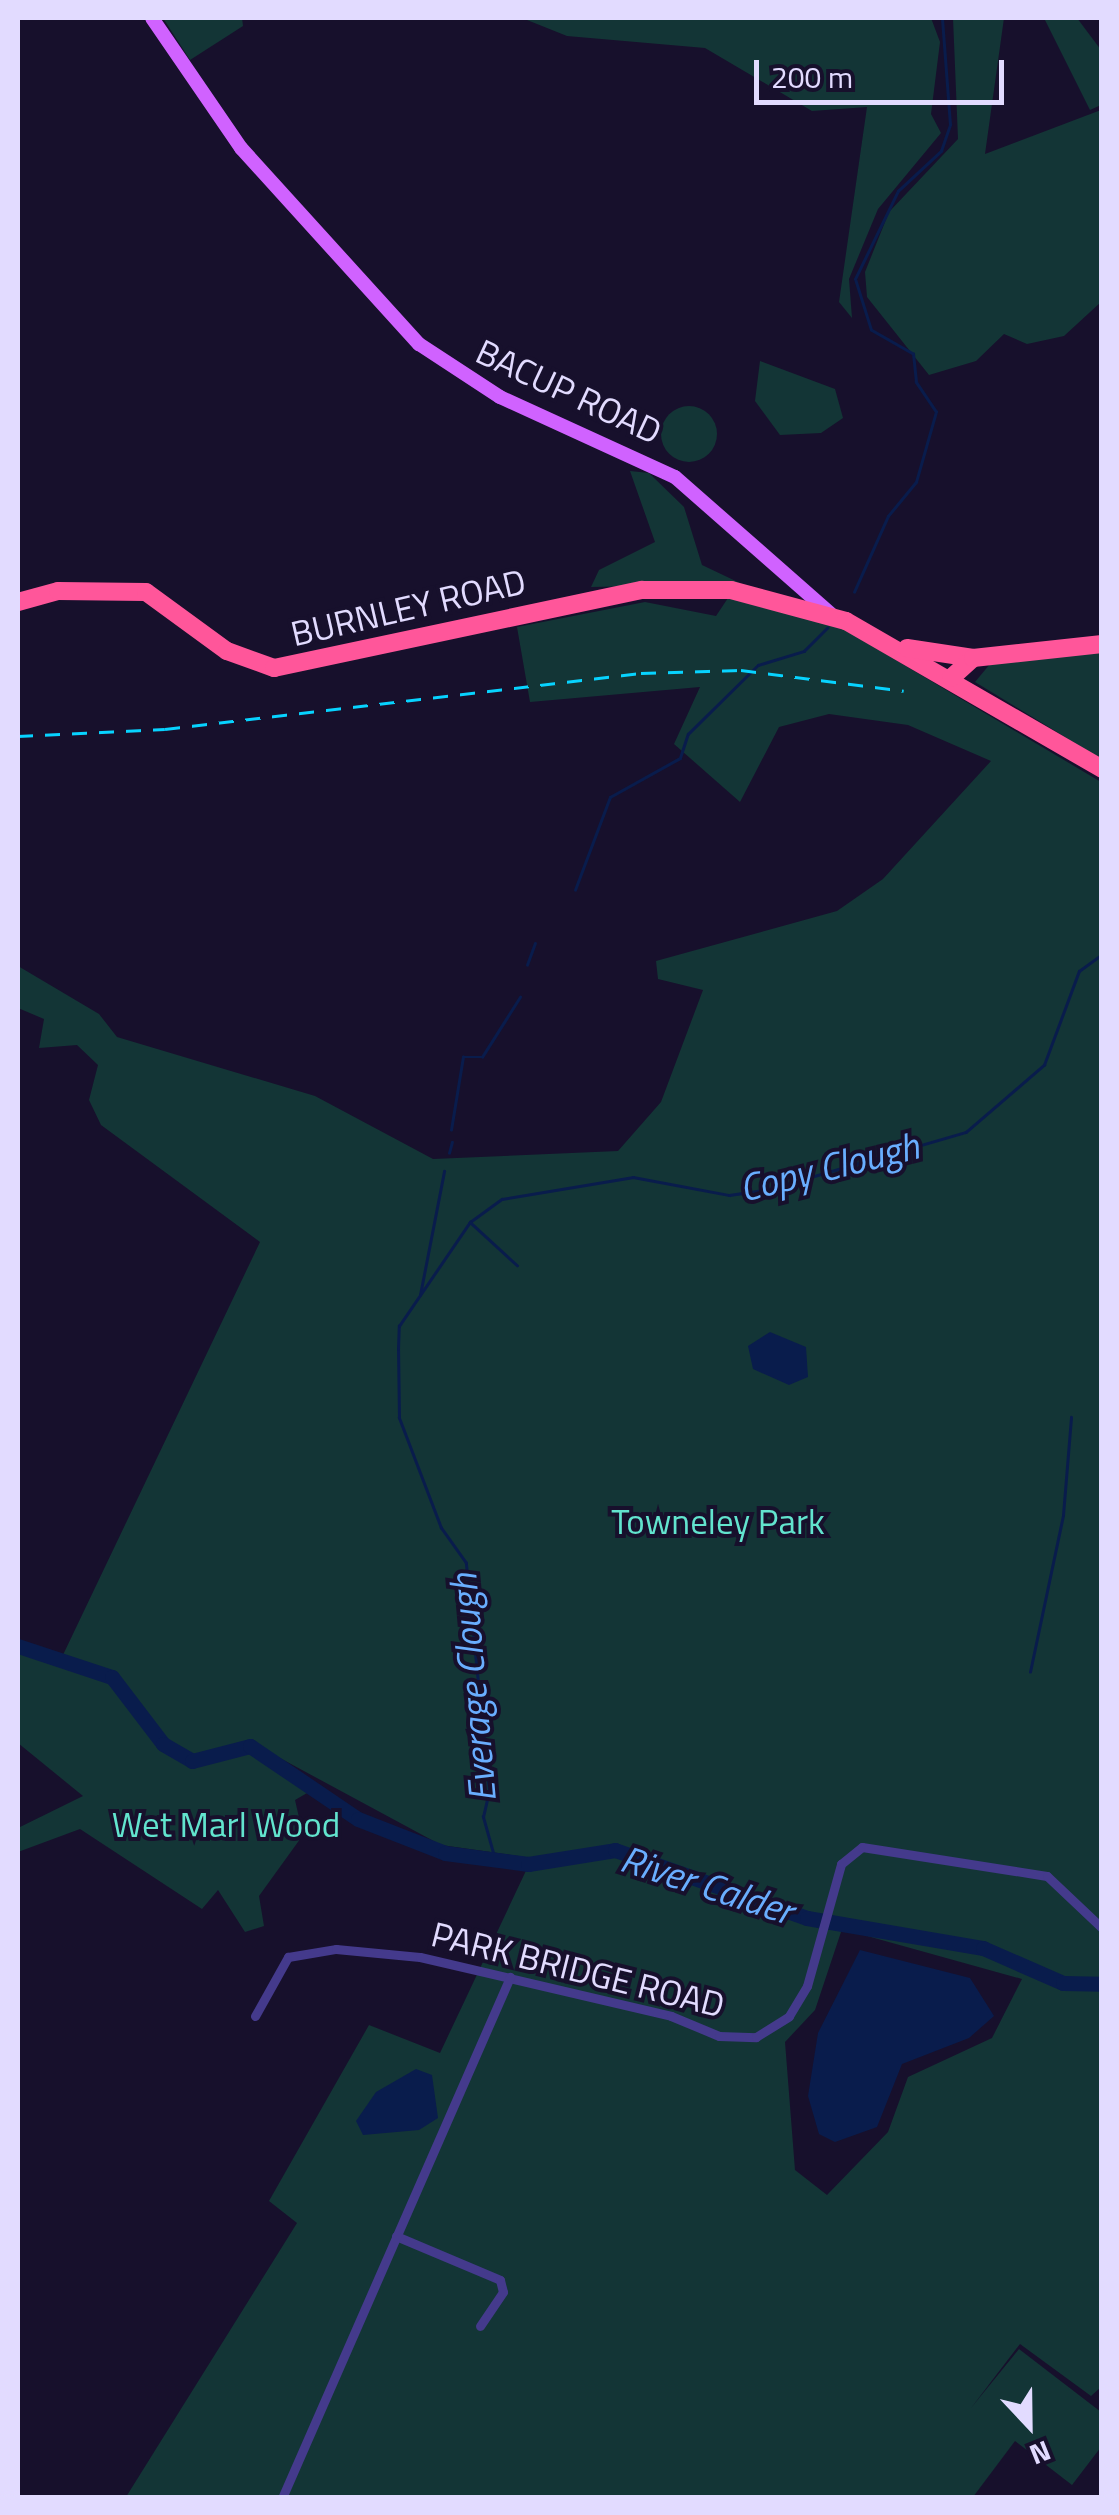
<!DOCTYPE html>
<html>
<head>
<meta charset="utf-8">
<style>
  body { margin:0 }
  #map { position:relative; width:1119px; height:2515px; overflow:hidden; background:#17102c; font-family:"Titillium Web",sans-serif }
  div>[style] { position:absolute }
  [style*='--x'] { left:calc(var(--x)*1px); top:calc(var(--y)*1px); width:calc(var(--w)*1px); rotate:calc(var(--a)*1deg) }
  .green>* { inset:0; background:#133536 }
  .round { border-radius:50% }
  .water>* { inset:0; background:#091c4c }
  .stream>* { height:2.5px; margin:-1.25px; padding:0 1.25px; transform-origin:1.25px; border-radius:1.25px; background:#091c4c }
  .river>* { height:15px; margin:-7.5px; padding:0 7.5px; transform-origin:7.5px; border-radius:7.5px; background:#091c4c }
  .street>* { height:9px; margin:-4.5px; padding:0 4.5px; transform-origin:4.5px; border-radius:4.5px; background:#443a8c }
  .primary>* { height:14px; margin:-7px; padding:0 7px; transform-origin:7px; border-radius:7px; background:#d062ff }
  .highway>* { height:18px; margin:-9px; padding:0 9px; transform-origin:9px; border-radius:9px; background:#ff569a }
  .rail>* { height:2.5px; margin-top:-1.25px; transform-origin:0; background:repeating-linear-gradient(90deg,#07d3ff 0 15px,transparent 0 27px) }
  span { translate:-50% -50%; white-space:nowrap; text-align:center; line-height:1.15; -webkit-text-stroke:8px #17102c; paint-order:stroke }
  .street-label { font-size:35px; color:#e2dbff }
  .park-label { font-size:35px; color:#62e4ce }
  .water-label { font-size:38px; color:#69aeff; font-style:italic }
  .frame { position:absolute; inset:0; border:20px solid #e2dbff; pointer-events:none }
  .north { position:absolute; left:979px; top:2375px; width:100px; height:100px; -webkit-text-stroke:8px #17102c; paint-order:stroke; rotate:158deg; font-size:28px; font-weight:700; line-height:40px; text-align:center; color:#e2dbff }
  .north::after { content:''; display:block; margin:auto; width:35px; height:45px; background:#e2dbff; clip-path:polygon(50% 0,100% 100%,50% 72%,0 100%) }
  .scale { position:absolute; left:754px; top:60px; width:250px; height:45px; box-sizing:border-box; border:5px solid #e2dbff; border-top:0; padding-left:12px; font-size:30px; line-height:35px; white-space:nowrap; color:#e2dbff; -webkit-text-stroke:8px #17102c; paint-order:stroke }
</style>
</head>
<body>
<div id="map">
  <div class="green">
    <i style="clip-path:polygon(163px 18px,242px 18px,243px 26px,190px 60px)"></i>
    <i style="clip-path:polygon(522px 18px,931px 18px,940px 42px,931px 114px,941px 133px,878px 209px,849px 279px,852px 318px,839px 302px,867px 107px,812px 111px,705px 48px,567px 36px)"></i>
    <i style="clip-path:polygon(953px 18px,1004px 18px,985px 154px,1101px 110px,1101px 302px,1064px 336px,1027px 344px,1004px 334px,976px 361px,929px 375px,867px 297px,865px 272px,889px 212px,958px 139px)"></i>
    <i style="clip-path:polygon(1044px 18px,1077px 18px,1101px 50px,1101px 105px,1090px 110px)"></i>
    <i style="clip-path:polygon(760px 361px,835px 389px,843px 418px,821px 433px,780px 435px,755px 401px)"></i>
    <i class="round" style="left:661px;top:406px;width:56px;height:56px"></i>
    <i style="clip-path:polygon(630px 471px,649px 473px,684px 507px,702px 565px,742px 584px,591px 587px,599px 570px,655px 542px)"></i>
    <i style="clip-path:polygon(evenodd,728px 598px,842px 628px,1101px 782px,1101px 2387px,1091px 2396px,1020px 2344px,971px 2408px,1019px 2349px,1101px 2412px,1101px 2447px,1072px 2485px,1015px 2441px,973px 2497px,126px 2497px,297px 2223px,269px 2201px,369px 2025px,440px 2053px,532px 1858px,441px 1845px,252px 1743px,194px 1757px,166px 1742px,111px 1673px,62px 1657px,260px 1242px,101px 1125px,89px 1100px,98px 1065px,77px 1045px,39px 1048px,44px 1019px,18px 1008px,18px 966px,99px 1014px,117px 1037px,315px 1096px,433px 1159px,618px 1151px,661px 1102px,703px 990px,658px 979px,656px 961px,837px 911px,883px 879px,991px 761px,908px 725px,829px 714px,779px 727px,740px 802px,674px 744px,700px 687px,530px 702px,517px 627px,645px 602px,716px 616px,728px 598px,842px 1929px,1022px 1979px,992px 2038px,908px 2077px,888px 2132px,827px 2195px,795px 2170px,785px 2042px,815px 2010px,842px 1929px)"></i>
    <i style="clip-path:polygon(1101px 651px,1101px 759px,975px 682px,990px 664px)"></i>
    <i style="clip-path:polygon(18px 1652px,109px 1680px,161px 1749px,192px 1765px,250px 1751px,314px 1789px,295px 1800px,303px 1835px,259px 1896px,264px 1926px,245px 1932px,218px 1890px,202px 1909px,80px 1829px,18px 1852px,18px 1828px,83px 1796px,18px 1743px)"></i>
  </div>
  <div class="water">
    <i style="clip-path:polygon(770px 1332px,806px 1347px,808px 1377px,789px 1385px,753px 1369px,748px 1346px)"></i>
    <i style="clip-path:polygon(860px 1950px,970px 1978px,994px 2016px,969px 2038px,902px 2064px,877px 2127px,835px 2142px,819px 2134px,808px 2096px,818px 2033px)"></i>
    <i style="clip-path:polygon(416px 2069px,432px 2075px,438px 2118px,419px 2130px,363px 2135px,356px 2121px,376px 2092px)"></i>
  </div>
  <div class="stream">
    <i style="--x:854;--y:592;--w:83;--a:-65.9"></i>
    <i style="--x:888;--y:516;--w:44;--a:-50.5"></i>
    <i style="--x:916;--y:482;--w:73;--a:-74.1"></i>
    <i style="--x:936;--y:412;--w:36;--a:-124"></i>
    <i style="--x:916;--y:382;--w:28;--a:-96"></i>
    <i style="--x:913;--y:354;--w:48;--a:-150.3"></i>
    <i style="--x:871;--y:330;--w:53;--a:-107.4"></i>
    <i style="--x:855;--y:279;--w:98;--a:-64"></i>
    <i style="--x:898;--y:191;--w:59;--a:-42.9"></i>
    <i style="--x:941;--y:151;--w:28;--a:-71"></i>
    <i style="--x:950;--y:125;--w:107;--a:-94.3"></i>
    <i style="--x:575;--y:890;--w:99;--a:-69.4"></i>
    <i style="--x:610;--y:797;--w:80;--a:-29.1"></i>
    <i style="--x:680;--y:758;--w:25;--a:-72"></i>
    <i style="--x:688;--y:734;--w:98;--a:-44.6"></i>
    <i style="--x:758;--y:665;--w:48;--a:-16.9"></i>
    <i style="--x:804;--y:651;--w:33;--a:-45"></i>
    <i style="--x:527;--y:965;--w:23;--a:-70"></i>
    <i style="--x:451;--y:1130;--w:74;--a:-80.7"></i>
    <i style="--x:463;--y:1057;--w:19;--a:0"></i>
    <i style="--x:482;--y:1057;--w:71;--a:-57.7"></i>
    <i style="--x:449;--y:1153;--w:11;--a:-75"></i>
    <i style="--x:470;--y:1222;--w:39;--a:-36"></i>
    <i style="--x:502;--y:1199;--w:133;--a:-9.5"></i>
    <i style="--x:633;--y:1177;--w:98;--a:10.6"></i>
    <i style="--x:729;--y:1195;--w:37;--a:-8"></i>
    <i style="--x:766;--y:1190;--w:208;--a:-16.2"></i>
    <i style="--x:966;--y:1132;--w:103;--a:-40.7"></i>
    <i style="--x:1044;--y:1065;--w:100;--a:-69.6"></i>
    <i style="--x:1079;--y:971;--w:29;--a:-36"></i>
    <i style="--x:420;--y:1295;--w:126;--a:-79"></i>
    <i style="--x:1030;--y:1672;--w:160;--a:-78.1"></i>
    <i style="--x:1063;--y:1515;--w:98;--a:-85.3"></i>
    <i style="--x:495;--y:1860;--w:45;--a:-105.6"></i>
    <i style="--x:483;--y:1817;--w:27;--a:-77"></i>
    <i style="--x:489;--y:1791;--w:229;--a:-95.8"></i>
    <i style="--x:466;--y:1563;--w:43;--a:-125.5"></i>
    <i style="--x:441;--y:1528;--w:118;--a:-110.9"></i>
    <i style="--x:399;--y:1418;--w:69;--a:-90.8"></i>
    <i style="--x:398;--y:1349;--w:23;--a:-88"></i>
    <i style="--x:399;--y:1326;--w:126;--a:-55.7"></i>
    <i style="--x:470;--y:1222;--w:64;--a:42.5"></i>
  </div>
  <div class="river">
    <i style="--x:18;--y:1646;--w:99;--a:18.3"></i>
    <i style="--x:112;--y:1677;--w:84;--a:52.7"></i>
    <i style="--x:163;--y:1744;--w:34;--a:30"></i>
    <i style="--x:192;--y:1761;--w:60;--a:-14.5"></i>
    <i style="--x:250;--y:1746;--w:130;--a:34.1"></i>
    <i style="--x:358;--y:1819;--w:93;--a:21.3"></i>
    <i style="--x:445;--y:1853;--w:84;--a:7.5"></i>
    <i style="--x:528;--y:1864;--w:88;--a:-9.1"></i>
    <i style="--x:615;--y:1850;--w:204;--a:19.5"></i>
    <i style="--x:807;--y:1918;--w:179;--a:9.7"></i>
    <i style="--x:983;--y:1948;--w:87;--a:23.6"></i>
    <i style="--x:1063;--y:1983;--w:39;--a:1"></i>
  </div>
  <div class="street">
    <i style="--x:255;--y:2016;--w:68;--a:-60.8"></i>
    <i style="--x:288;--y:1957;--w:49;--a:-9.5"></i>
    <i style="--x:336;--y:1949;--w:84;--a:5.4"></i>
    <i style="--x:420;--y:1957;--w:258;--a:13.2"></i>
    <i style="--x:671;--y:2016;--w:52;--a:22.6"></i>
    <i style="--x:719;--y:2036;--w:37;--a:2"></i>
    <i style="--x:756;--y:2037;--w:39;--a:-32"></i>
    <i style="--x:789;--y:2016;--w:35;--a:-59"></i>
    <i style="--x:807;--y:1986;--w:127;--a:-74.4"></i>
    <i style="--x:841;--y:1864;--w:27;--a:-39"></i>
    <i style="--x:862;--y:1847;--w:187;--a:8.9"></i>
    <i style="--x:1047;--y:1876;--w:76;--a:43.4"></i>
    <i style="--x:396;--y:2236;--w:113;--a:22.9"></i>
    <i style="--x:500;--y:2280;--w:12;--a:76"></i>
    <i style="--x:503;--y:2292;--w:41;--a:124.1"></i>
    <i style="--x:282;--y:2498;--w:569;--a:-66.36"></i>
  </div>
  <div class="primary">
    <i style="--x:152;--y:18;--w:158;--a:55.6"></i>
    <i style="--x:241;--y:148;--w:265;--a:47.8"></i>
    <i style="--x:419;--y:344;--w:97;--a:33.2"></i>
    <i style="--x:500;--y:397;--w:192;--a:24.6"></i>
    <i style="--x:675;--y:477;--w:208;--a:41.3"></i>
  </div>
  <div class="highway">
    <i style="--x:18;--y:602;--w:41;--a:-15.4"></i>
    <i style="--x:58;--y:591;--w:88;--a:0.7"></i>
    <i style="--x:146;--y:592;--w:100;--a:36.1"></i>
    <i style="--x:227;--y:651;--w:50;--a:19.9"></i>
    <i style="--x:274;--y:668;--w:376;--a:-12"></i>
    <i style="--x:642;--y:590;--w:89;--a:0"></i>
    <i style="--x:731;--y:590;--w:119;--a:15.1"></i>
    <i style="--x:846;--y:621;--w:296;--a:30"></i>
    <i style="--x:907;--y:648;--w:67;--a:8.6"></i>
    <i style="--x:951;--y:678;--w:30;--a:-42"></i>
    <i style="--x:973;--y:658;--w:130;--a:-6.2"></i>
  </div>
  <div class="rail">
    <i style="--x:18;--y:736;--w:147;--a:-2.7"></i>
    <i style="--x:165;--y:729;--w:479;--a:-6.7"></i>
    <i style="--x:641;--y:673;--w:100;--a:-1.7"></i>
    <i style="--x:741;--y:670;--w:164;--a:7.3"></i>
  </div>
  <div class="street-label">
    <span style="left:569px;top:391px;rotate:25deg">BACUP ROAD</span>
    <span style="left:408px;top:607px;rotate:-13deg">BURNLEY ROAD</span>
    <span style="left:578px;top:1969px;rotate:14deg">PARK BRIDGE ROAD</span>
  </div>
  <div class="park-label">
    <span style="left:718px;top:1521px">Towneley Park</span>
    <span style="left:226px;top:1824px">Wet Marl Wood</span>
  </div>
  <div class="water-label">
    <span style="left:829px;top:1167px;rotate:-14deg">Copy Clough</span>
    <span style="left:473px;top:1688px;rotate:-95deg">Everage Clough</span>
    <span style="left:707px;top:1885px;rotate:18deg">River Calder</span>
  </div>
  <div class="frame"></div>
  <div class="north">N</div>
  <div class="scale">200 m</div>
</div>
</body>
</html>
